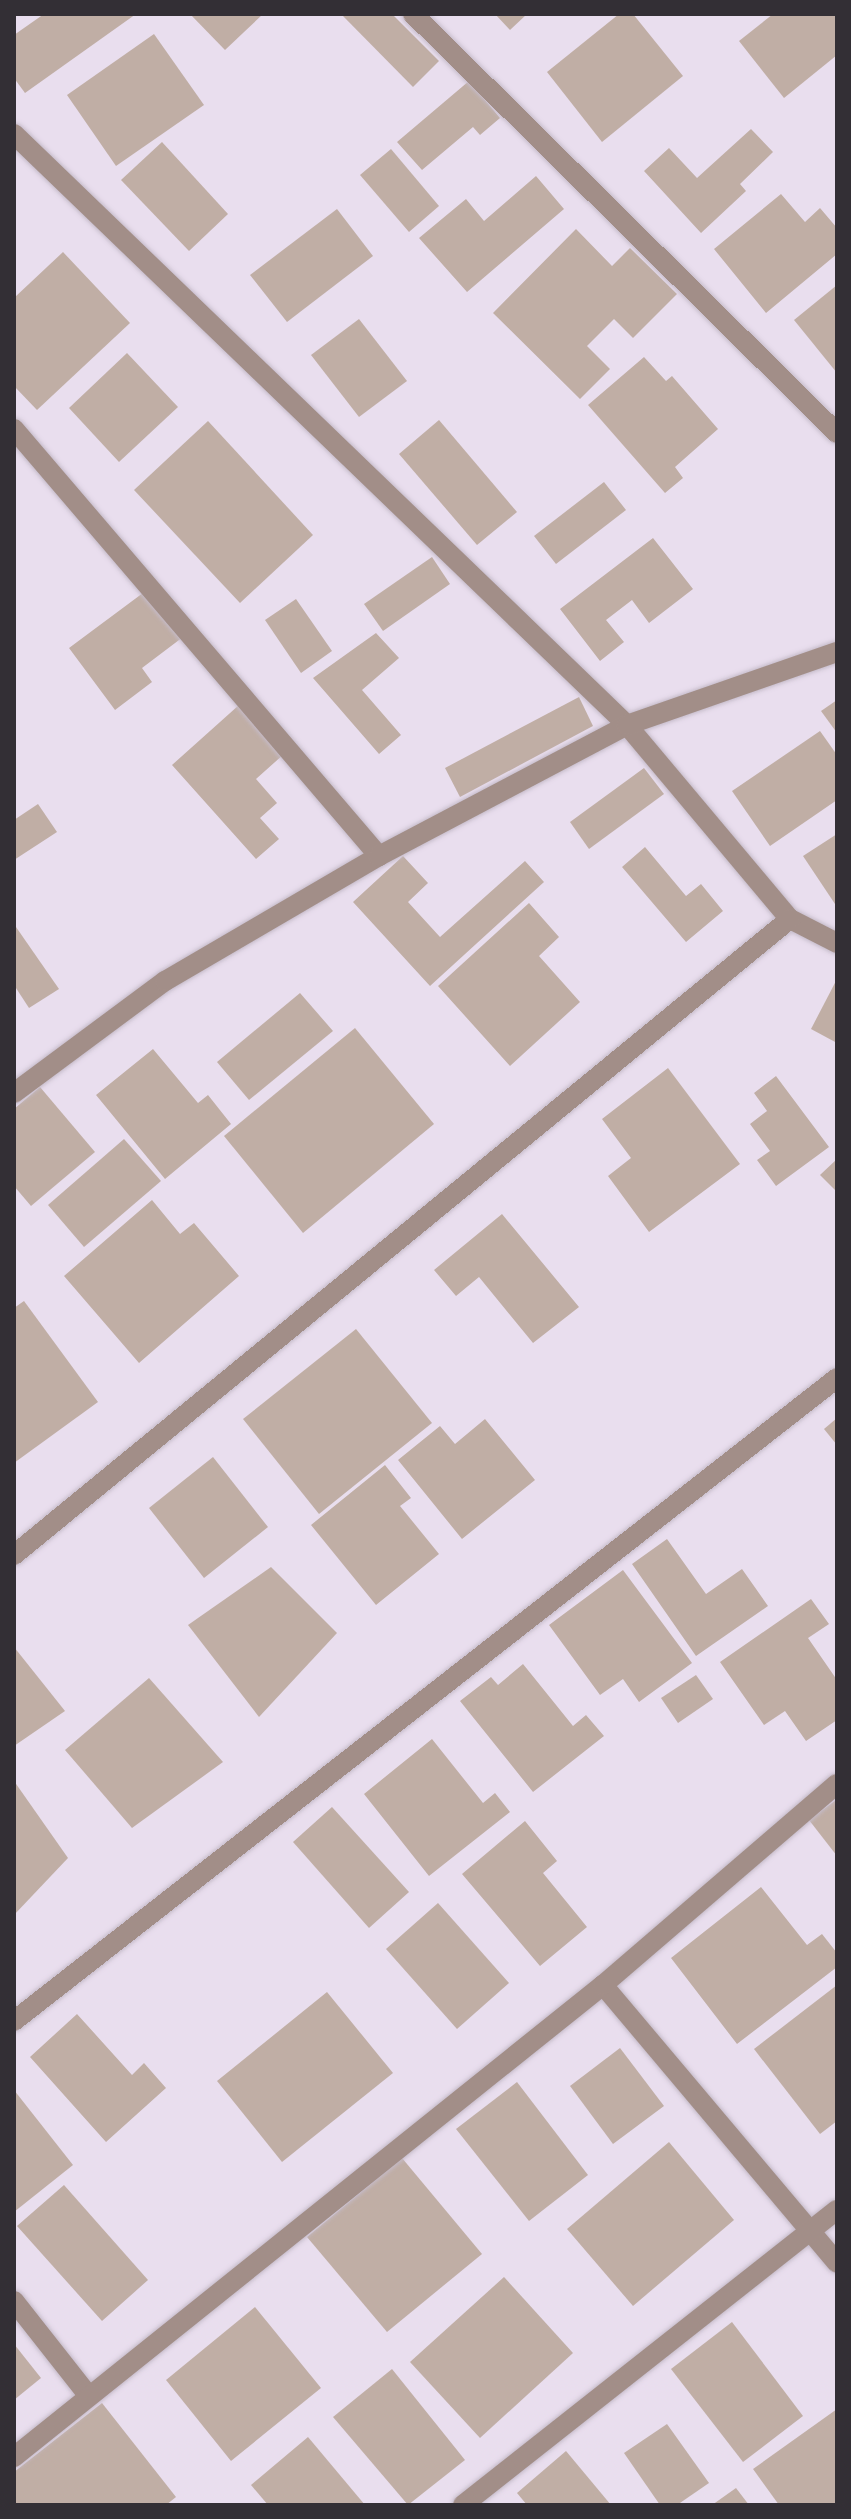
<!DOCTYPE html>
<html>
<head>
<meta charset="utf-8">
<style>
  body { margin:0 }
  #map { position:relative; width:851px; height:2519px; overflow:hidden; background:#e9deee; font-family:"Zilla Slab",serif }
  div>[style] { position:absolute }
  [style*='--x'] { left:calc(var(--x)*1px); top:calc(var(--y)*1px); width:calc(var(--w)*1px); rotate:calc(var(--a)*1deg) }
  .building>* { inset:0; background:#c0aea5 }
  .roads { filter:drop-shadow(0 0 2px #c5bbc9) drop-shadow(0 0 2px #c5bbc9) }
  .minor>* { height:20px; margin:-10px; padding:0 10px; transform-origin:10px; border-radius:10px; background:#a28e88 }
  span { translate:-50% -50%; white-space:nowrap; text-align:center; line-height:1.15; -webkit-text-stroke:8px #e9deee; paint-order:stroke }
  .frame { position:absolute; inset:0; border:16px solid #332f35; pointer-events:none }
</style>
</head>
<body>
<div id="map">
  <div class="building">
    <i style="clip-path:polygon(44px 14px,136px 14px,25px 93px,14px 78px,14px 35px)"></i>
    <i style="clip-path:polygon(190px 14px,263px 14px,225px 50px)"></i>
    <i style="clip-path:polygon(341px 14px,392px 14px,439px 61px,413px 87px)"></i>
    <i style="clip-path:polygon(495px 14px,527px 14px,510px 30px)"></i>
    <i style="clip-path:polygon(619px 14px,633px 14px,683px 76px,602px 142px,547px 72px)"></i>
    <i style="clip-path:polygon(773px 14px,837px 14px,837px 55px,784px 98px,739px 41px)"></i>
    <i style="clip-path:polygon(154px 34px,204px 105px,116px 166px,67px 95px)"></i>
    <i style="clip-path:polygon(469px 81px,500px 118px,480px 135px,473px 127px,422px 170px,397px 142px)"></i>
    <i style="clip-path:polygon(751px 129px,773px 152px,740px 184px,746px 191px,701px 233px,644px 171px,669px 148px,697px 178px)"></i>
    <i style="clip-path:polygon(162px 142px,228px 214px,189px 251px,121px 180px)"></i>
    <i style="clip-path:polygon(391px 149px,439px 206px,409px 232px,360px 175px)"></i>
    <i style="clip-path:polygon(536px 176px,564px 209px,467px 292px,419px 238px,466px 199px,484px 221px)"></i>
    <i style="clip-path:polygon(781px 194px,805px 222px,820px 208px,837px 228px,837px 254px,766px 313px,714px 249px)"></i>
    <i style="clip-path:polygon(337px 209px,373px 256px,287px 322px,250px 275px)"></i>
    <i style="clip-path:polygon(576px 229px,612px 266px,630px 248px,677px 294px,633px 338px,614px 319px,587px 346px,610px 369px,580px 399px,493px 313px)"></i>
    <i style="clip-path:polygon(63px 252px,130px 323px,37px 410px,14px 386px,14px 298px)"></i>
    <i style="clip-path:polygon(837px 285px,837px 373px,794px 320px)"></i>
    <i style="clip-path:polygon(359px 319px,407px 381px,359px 417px,311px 355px)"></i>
    <i style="clip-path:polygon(127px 353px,178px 407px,119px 462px,69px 408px)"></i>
    <i style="clip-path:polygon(644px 357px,666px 381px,672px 376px,718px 429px,675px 467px,683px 478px,665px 493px,588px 405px)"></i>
    <i style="clip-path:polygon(439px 420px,517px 512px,477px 545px,399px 454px)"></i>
    <i style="clip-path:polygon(208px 421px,313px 535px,240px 603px,134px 490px)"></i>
    <i style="clip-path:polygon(604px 482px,626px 510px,556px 564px,534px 536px)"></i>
    <i style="clip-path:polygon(653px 538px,693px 589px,649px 623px,632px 600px,606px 620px,624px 642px,600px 661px,560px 609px)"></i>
    <i style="clip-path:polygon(432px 557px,450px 584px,383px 631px,364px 604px)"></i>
    <i style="clip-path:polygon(147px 590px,183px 637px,142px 668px,152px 682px,115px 710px,69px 648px)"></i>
    <i style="clip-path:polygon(296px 599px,332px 651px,301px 673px,265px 620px)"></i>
    <i style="clip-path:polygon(376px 633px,399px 658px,362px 690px,401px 735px,379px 754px,313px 678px)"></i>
    <i style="clip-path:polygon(579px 697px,593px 726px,460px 797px,445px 768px)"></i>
    <i style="clip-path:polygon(837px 700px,837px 733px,821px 711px)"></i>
    <i style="clip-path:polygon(239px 705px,284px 754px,256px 779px,277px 803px,260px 818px,279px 839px,256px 859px,172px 765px)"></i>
    <i style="clip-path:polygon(820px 731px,837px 755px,837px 800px,770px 846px,732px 791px)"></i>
    <i style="clip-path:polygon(644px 768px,664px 794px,589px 849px,570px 822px)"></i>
    <i style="clip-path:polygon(38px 804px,57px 832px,14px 860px,14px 820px)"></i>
    <i style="clip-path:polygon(837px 834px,837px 907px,803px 856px)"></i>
    <i style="clip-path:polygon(645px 847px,686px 896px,701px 884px,723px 911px,686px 942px,622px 867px)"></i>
    <i style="clip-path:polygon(403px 856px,428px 883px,408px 902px,440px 937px,525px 861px,544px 882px,430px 986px,353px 902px)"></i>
    <i style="clip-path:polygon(529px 903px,559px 937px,539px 956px,580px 1002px,510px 1066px,438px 986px)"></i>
    <i style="clip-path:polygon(16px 927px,59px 989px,29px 1008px,14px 985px)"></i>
    <i style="clip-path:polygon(837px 979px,837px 1043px,811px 1029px)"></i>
    <i style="clip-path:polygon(300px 993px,333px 1031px,249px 1100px,217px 1062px)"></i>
    <i style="clip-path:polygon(355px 1028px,434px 1124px,303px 1233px,224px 1136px)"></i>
    <i style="clip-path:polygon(153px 1049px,198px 1103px,208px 1095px,231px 1124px,165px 1179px,96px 1095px)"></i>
    <i style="clip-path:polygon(668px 1068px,740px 1164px,649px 1232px,608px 1176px,631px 1158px,602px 1119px)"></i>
    <i style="clip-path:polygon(776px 1076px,829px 1147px,776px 1186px,757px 1160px,770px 1151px,750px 1124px,767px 1111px,754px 1093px)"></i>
    <i style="clip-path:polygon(40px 1087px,95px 1152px,31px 1206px,14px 1186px,14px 1109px)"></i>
    <i style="clip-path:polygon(124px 1139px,161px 1181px,84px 1247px,48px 1205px)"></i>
    <i style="clip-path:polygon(837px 1159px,837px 1192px,820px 1175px)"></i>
    <i style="clip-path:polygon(152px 1200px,180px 1234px,194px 1223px,239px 1276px,139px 1363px,64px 1276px)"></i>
    <i style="clip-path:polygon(502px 1214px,579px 1307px,533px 1343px,479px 1277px,456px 1296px,434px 1270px)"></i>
    <i style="clip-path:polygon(24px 1301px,98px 1402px,14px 1463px,14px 1308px)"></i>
    <i style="clip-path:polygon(356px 1329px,432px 1423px,319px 1514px,243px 1419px)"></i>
    <i style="clip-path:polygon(837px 1418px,837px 1445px,824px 1429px)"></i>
    <i style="clip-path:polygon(485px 1419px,535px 1480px,462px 1539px,398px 1460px,440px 1426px,455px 1444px)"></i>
    <i style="clip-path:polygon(213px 1457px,268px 1527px,204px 1578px,149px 1508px)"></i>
    <i style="clip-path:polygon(385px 1465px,411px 1498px,400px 1506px,439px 1554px,376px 1605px,311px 1525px)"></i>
    <i style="clip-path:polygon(667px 1539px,706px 1594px,742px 1569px,768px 1606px,696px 1656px,632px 1564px)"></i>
    <i style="clip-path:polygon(271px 1567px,337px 1633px,259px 1717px,188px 1625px)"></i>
    <i style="clip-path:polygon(623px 1570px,692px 1663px,639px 1702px,623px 1679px,600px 1695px,549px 1625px)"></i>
    <i style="clip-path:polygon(811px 1599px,829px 1624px,808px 1638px,837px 1680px,837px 1720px,806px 1741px,785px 1711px,764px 1725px,720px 1662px)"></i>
    <i style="clip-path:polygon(14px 1647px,65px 1711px,14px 1746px)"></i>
    <i style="clip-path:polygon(523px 1664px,573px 1726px,586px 1715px,604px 1736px,533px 1792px,460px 1701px,491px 1677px,498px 1685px)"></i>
    <i style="clip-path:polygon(696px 1675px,713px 1699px,678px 1723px,661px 1698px)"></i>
    <i style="clip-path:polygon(149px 1678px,223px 1762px,132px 1828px,65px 1750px)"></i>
    <i style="clip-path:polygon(432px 1739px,483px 1803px,495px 1793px,510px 1812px,429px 1876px,364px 1794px)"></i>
    <i style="clip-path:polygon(14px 1781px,68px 1858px,14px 1915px)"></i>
    <i style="clip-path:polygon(836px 1800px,837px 1802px,837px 1856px,809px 1820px)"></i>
    <i style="clip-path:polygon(332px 1807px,409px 1892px,369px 1928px,293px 1842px)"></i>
    <i style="clip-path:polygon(525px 1821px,557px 1861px,543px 1873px,587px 1927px,540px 1966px,462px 1874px)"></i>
    <i style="clip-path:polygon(761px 1887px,807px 1945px,822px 1934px,837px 1953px,837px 1967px,737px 2044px,671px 1958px)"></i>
    <i style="clip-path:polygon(438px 1903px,509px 1983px,457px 2029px,386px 1949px)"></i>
    <i style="clip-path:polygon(837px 1985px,837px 2121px,820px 2134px,754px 2049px)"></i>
    <i style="clip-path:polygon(327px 1992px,393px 2073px,282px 2162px,217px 2081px)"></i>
    <i style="clip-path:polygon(77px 2014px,132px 2075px,144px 2063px,166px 2088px,106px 2142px,30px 2057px)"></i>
    <i style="clip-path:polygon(620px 2048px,664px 2106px,613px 2144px,570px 2086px)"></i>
    <i style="clip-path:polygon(517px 2082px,588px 2175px,529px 2221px,456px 2129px)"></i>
    <i style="clip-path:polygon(14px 2090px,73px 2165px,14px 2212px)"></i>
    <i style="clip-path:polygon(669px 2142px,734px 2220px,633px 2306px,567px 2229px)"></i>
    <i style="clip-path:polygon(402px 2158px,482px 2254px,387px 2332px,307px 2237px)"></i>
    <i style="clip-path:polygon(64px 2185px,148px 2280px,102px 2321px,17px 2226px)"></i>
    <i style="clip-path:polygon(504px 2277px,573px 2353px,480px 2438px,410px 2362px)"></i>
    <i style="clip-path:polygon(255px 2307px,321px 2388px,231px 2461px,166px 2380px)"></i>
    <i style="clip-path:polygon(732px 2322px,803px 2416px,743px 2462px,671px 2369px)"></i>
    <i style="clip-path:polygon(14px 2344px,41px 2378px,14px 2400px)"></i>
    <i style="clip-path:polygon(392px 2369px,465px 2460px,408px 2505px,333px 2417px)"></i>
    <i style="clip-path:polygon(102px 2403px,176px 2497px,166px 2505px,14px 2505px,14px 2472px)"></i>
    <i style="clip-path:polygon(837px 2409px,837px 2505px,779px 2505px,753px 2469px)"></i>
    <i style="clip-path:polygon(667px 2424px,709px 2483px,677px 2505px,660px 2505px,624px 2453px)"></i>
    <i style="clip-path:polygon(308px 2437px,365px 2505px,268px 2505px,251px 2485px)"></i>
    <i style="clip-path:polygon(566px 2451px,611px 2505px,527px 2505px,517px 2493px)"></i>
    <i style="clip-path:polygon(736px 2488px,749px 2505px,712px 2505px)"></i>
  </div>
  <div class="roads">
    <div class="minor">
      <i style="--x:413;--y:14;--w:596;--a:44.66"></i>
      <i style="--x:14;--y:134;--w:851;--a:43.95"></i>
      <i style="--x:627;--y:725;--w:253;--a:50"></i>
      <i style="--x:790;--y:919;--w:53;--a:27.1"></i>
      <i style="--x:14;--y:429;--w:562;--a:49.48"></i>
      <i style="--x:14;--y:1093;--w:188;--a:-36.6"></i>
      <i style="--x:165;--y:981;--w:248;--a:-30.3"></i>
      <i style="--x:379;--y:856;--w:280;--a:-27.8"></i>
      <i style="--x:627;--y:725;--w:222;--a:-19.2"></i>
      <i style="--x:14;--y:1555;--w:1003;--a:-39.34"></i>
      <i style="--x:603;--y:1985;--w:363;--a:49.9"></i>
      <i style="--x:14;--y:2021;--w:1044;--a:-38"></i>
      <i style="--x:14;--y:2301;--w:120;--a:51.8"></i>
      <i style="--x:14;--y:2457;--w:755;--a:-38.71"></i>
      <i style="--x:603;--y:1985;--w:308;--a:-40.7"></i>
      <i style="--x:463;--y:2505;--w:476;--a:-38.3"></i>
    </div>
  </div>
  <div class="frame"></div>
</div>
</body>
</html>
